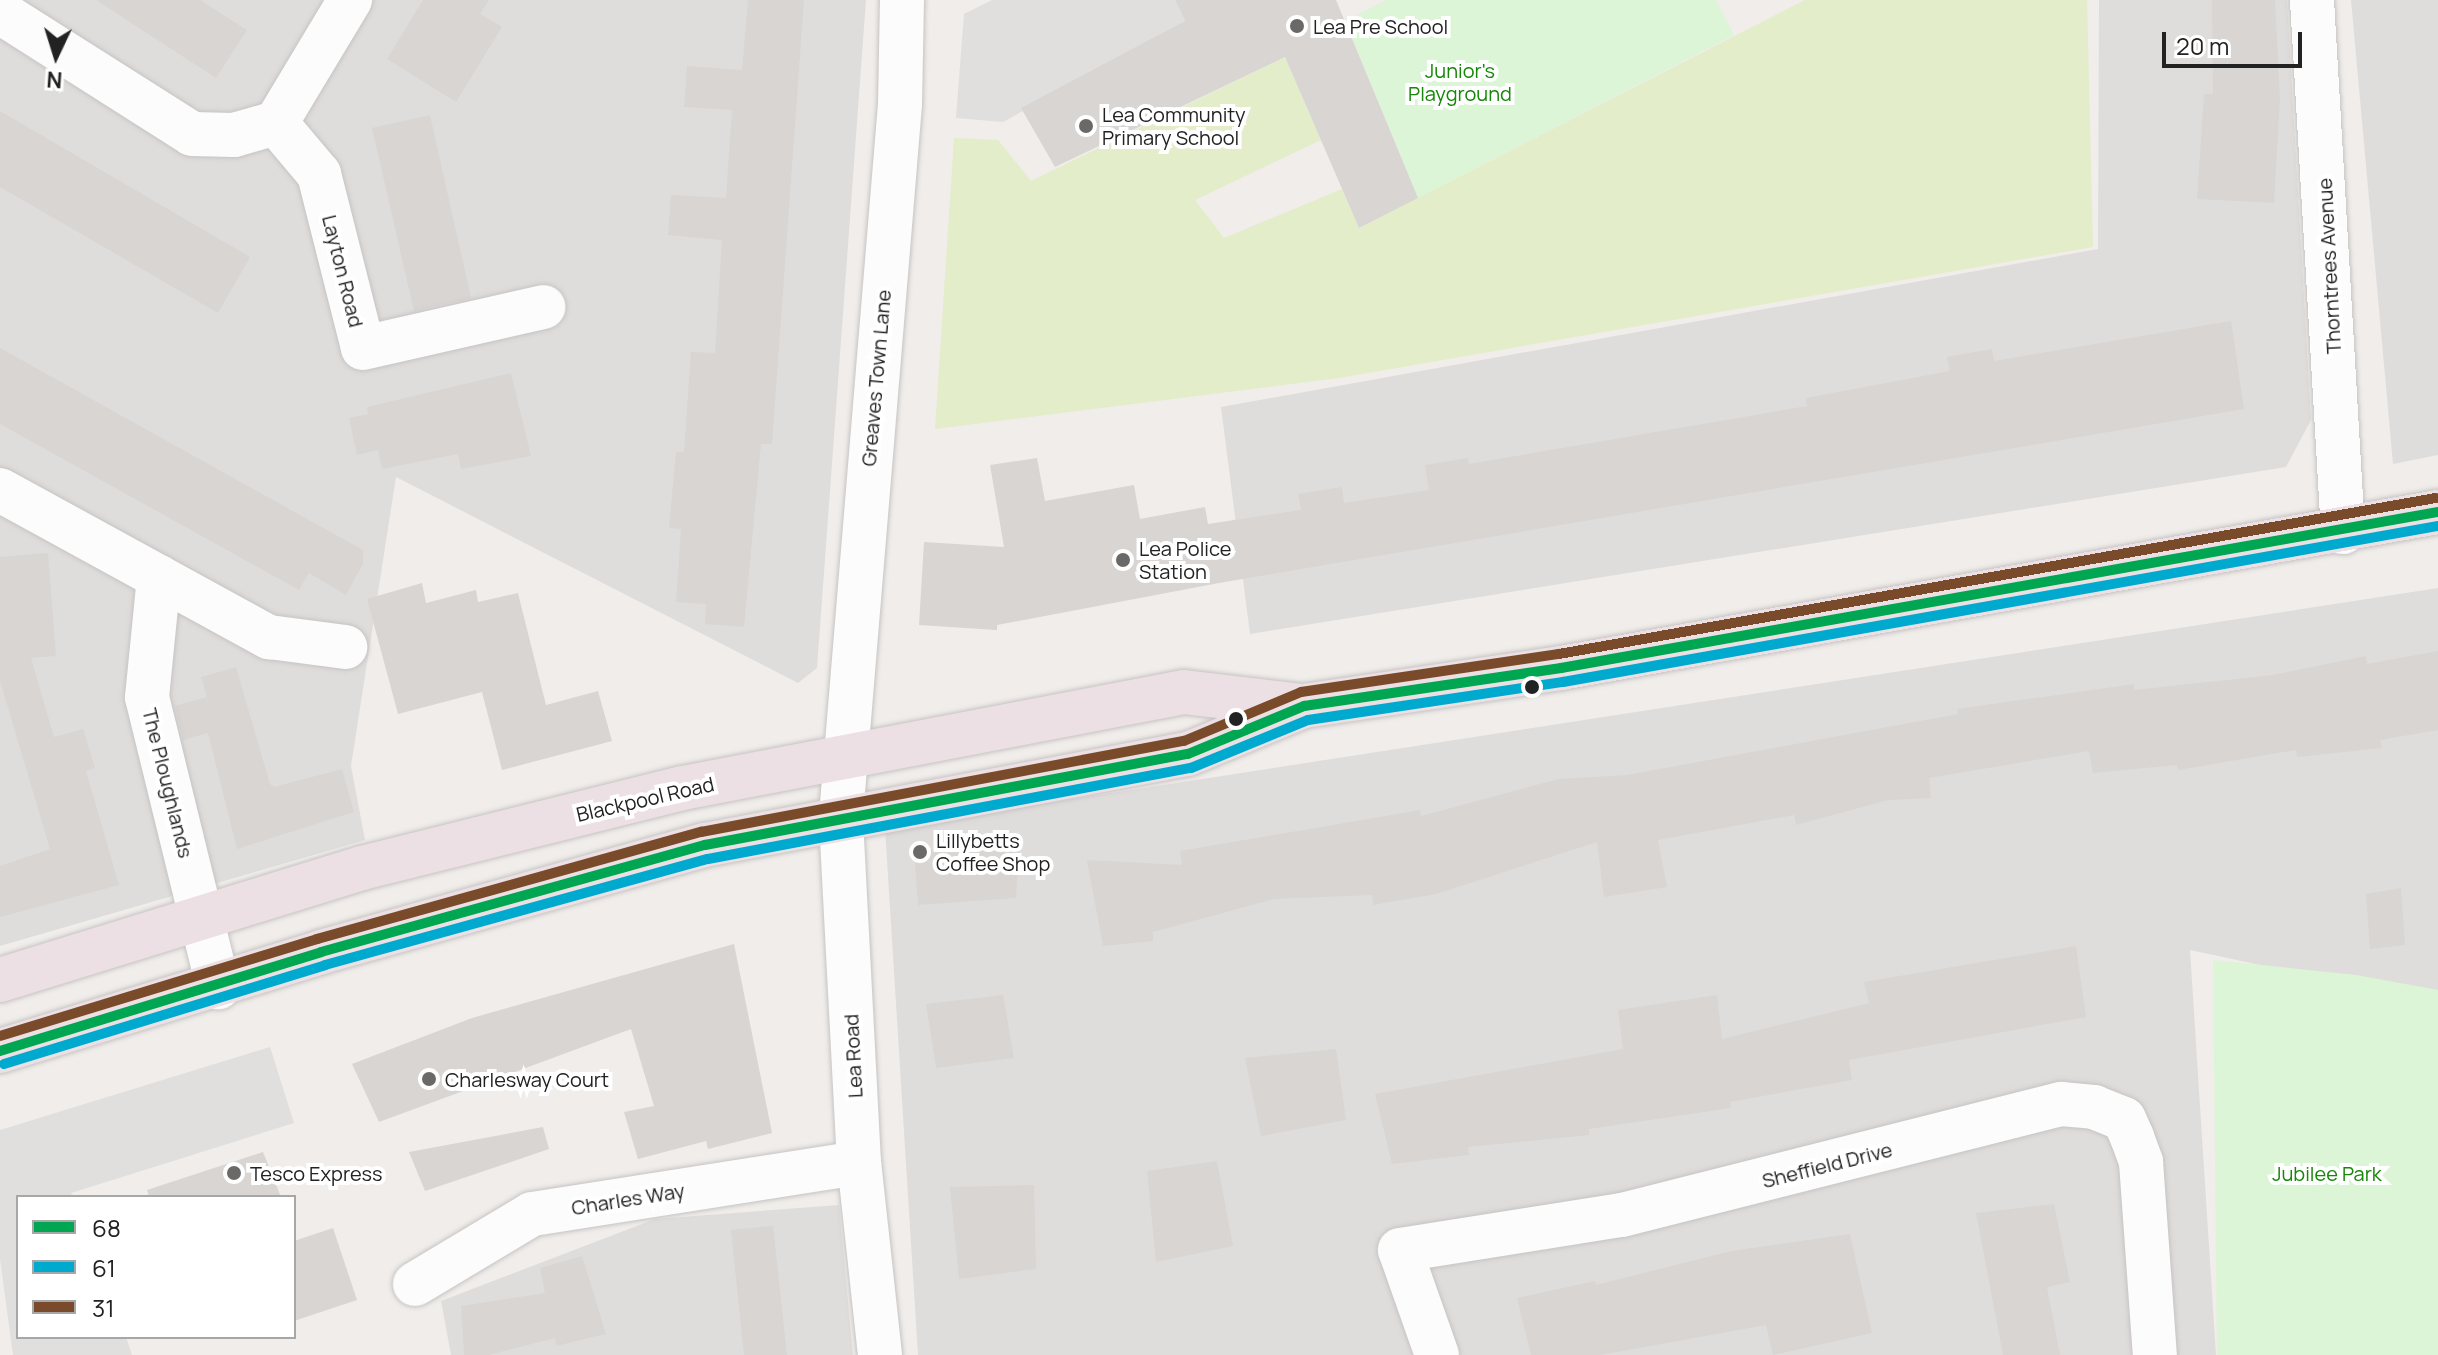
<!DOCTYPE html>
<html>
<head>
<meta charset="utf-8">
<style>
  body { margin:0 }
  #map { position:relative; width:2438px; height:1355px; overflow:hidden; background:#f0edea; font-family:Manrope,sans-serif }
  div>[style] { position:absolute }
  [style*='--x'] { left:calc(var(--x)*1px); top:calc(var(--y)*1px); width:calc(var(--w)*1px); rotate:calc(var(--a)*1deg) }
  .residential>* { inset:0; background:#dfdddc }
  .grass>* { inset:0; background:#e3edc9 }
  .park>* { inset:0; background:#dcf5d6 }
  .parking>* { inset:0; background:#e0dfde }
  .building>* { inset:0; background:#d8d5d3 }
  .roads { filter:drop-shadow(0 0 2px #c6c4c3) drop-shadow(0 0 2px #c6c4c3) }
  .minor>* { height:44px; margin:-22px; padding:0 22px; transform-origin:22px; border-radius:22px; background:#fdfcfc }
  .highway>* { height:44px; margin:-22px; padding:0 22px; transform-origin:22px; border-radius:22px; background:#ece0e4 }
  .bus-1>* { height:10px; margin:-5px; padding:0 5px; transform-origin:5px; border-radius:5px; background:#00a651 }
  .bus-2>* { height:10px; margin:-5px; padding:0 5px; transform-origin:5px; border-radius:5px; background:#00a9ce }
  .bus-3>* { height:10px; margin:-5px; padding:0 5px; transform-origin:5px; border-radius:5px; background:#7a4b2a }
  .dots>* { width:22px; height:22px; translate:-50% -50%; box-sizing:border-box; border:4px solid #fff; border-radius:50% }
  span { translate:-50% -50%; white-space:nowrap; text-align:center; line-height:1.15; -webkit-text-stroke:8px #fff; paint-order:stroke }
  .poi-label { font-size:20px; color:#222 }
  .left { translate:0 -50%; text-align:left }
  .park-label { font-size:20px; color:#168708 }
  .street-label { font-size:20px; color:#222 }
  .legend { position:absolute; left:16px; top:1195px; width:280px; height:144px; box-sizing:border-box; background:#fff; border:2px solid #a7a7a7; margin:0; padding:10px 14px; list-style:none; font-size:24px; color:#222 }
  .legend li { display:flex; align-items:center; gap:16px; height:40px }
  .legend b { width:40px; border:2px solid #a7a7a7 }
  .north { position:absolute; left:16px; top:16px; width:80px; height:80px; -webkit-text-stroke:6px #fff; paint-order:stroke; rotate:184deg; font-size:22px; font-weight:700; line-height:32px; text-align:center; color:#222 }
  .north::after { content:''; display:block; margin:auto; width:28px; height:36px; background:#222; clip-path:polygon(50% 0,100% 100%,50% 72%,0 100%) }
  .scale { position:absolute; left:2162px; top:32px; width:140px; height:36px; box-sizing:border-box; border:4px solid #222; border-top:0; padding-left:10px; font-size:24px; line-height:28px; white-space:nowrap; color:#222; -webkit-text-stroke:6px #fff; paint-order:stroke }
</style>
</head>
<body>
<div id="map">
  <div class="residential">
    <i style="clip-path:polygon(0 0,866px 0,817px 668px,798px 683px,396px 477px,351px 766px,365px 840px,0 946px)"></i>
    <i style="clip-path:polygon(2099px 0,2287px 0,2311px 420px,2286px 467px,1250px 634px,1221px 407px,2098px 249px)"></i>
    <i style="clip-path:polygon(2351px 0,2438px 0,2438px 455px,2393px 464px)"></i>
    <i style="clip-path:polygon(2438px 588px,2438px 1003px,2190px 950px,2216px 1355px,918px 1355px,885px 828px)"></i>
    <i style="clip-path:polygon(839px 1205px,853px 1355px,451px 1355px,441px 1301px,655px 1219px)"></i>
  </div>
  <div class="grass">
    <i style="clip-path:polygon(1805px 0,2087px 0,2093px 247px,1339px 378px,935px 429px,954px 138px,998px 140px,1031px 181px,1285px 57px,1321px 140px,1195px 200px,1224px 238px,1342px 189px,1359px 228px)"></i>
  </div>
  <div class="park">
    <i style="clip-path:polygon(1386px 0,1716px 0,1734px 35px,1418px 198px,1345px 21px)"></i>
    <i style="clip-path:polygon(2213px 960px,2356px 975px,2438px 990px,2438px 1355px,2217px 1355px)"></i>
  </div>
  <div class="parking">
    <i style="clip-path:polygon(992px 0,1175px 0,1185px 21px,1003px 122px,956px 118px,964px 14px)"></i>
    <i style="clip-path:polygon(270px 1047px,294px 1123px,71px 1193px,73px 1197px,18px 1197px,18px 1337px,126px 1337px,132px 1355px,13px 1355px,0 1259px,0 1130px)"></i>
  </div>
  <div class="building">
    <i style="clip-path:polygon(96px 0,200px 0,247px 30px,216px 78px)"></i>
    <i style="clip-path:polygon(423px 0,489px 0,480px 14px,502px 27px,456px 102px,387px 59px)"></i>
    <i style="clip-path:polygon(748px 0,804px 0,772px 444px,761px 444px,744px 627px,705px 624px,706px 604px,676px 602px,681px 529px,669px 528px,676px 452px,684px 452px,691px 352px,715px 353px,722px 240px,668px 235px,671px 195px,726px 198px,732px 110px,684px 107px,687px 66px,742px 70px)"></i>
    <i style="clip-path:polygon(1175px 0,1336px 0,1418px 198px,1359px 228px,1285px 57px,1055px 167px,1021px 108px,1185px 21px)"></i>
    <i style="clip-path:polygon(2212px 0,2275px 0,2280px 98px,2274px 203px,2197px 199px,2204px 94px,2213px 94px)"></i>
    <i style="clip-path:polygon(0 111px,250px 257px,218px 313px,0 187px)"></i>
    <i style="clip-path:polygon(430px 115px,471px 298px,414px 311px,372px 128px)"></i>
    <i style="clip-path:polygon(2231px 321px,2244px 409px,1219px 583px,997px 625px,997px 630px,919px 625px,924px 542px,1004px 547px,990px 465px,1037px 458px,1045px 501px,1134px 485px,1140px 519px,1205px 507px,1208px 524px,1301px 510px,1298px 494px,1342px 487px,1344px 503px,1429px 490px,1425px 465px,1468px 458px,1469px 464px,1807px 406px,1806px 398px,1950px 371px,1947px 357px,1992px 349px,1994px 361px)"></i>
    <i style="clip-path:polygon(0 348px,363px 550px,363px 564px,346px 595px,309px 573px,299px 590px,0 424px)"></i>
    <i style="clip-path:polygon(511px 373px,531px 456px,461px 469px,458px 454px,382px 469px,378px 450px,357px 455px,349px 418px,368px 414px,367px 407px)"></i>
    <i style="clip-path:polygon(48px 553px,56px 656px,31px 658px,54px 737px,83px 729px,95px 768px,86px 771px,119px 885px,0 917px,0 866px,50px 849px,0 681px,0 557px)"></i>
    <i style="clip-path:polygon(422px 583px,426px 603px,476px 590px,478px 602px,518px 593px,546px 705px,598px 691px,612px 741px,502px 770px,482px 692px,398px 714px,367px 599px)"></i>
    <i style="clip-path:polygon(2438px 651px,2438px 730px,2380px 740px,2382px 748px,2297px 757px,2296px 750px,2178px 770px,2177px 765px,2093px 773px,2089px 751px,1929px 778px,1931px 798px,1888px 800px,1796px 825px,1794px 815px,1658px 840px,1667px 887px,1604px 897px,1597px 842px,1436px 894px,1373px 905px,1372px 895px,1274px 899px,1153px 932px,1153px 941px,1103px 946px,1087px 860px,1182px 865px,1180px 851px,1420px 810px,1421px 816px,1558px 779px,1627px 775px,1958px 714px,1957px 709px,2134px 684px,2134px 690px,2273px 675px,2366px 656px,2367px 664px)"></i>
    <i style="clip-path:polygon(236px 667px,270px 784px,274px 787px,342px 769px,354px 812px,237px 849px,208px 733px,183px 740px,175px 706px,207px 697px,201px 677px)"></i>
    <i style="clip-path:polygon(1019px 849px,1016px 898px,918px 905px,914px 850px)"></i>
    <i style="clip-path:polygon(2401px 888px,2405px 945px,2370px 949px,2366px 894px)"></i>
    <i style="clip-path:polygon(734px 944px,772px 1133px,708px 1149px,706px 1141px,638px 1159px,624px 1112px,654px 1106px,631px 1029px,379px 1122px,352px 1064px,472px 1018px)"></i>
    <i style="clip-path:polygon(2076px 946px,2086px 1017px,1849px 1060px,1852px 1080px,1730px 1102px,1731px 1108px,1589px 1129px,1589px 1135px,1468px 1147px,1469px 1155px,1392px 1164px,1375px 1094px,1623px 1049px,1618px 1010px,1717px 995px,1722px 1039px,1869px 1003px,1864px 982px)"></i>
    <i style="clip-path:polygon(1003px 995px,1014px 1058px,936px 1068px,926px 1004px)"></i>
    <i style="clip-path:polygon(1336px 1049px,1346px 1120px,1261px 1136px,1245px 1058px)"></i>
    <i style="clip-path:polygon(543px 1127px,549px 1149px,425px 1191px,409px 1152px)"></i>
    <i style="clip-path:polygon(263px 1152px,281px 1197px,149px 1197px,147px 1190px)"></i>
    <i style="clip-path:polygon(1217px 1161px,1233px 1246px,1156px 1262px,1147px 1171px)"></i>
    <i style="clip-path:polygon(1034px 1185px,1036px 1269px,959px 1279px,950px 1187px)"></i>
    <i style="clip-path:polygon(2054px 1204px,2070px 1282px,2047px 1287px,2060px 1355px,2003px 1355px,1976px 1213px)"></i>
    <i style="clip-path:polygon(773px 1226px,787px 1355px,744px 1355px,731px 1230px)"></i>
    <i style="clip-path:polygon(333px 1228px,357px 1300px,294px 1321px,294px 1241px)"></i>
    <i style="clip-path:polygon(1850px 1234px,1872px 1333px,1773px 1355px,1766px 1325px,1600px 1355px,1531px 1355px,1517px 1298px,1595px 1281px,1596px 1285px,1731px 1251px)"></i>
    <i style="clip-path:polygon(582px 1256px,606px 1334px,556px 1346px,555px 1338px,488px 1355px,464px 1355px,461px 1306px,545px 1293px,540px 1268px)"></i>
  </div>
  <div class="roads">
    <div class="minor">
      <i style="--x:2312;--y:0;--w:533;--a:86.67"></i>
      <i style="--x:0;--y:12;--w:227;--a:32.4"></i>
      <i style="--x:192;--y:134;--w:42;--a:1.4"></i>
      <i style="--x:234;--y:135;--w:44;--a:-15.9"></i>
      <i style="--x:276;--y:123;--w:67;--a:49.9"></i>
      <i style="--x:319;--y:174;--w:179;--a:75.8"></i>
      <i style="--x:363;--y:348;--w:185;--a:-12.8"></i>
      <i style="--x:276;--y:123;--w:144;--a:-59"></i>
      <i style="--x:0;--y:490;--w:307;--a:28.7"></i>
      <i style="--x:269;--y:637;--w:77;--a:7.5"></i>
      <i style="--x:159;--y:577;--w:121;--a:95.7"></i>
      <i style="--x:147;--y:697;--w:299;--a:76.2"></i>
      <i style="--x:415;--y:1284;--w:136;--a:-30.9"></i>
      <i style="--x:532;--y:1214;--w:331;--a:-8.9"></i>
      <i style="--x:880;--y:1355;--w:193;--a:-96.2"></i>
      <i style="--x:859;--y:1163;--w:347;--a:-93"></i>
      <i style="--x:841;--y:816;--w:714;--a:-85.26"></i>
      <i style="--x:900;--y:104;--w:104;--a:-88.9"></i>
      <i style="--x:1437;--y:1355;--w:111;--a:-109.4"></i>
      <i style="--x:1400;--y:1250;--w:225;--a:-9"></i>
      <i style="--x:1622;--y:1215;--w:453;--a:-14.2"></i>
      <i style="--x:2061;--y:1104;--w:33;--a:5"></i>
      <i style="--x:2094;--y:1107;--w:32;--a:22"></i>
      <i style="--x:2124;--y:1119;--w:20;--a:66"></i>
      <i style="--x:2132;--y:1137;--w:27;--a:70"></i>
      <i style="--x:2141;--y:1162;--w:194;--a:85.9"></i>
    </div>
    <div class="highway">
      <i style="--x:0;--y:980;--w:379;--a:-17.2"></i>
      <i style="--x:362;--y:868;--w:331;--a:-14"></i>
      <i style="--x:683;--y:788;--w:510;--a:-10.85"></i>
      <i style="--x:1184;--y:692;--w:119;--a:6.8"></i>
      <i style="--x:0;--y:1051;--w:336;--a:-17.1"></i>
      <i style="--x:321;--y:952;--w:399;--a:-15.6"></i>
      <i style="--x:705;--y:845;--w:491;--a:-10.7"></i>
      <i style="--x:1188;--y:754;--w:126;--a:-22.5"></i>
      <i style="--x:1304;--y:706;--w:260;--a:-8.4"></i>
      <i style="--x:1561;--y:668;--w:891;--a:-10.09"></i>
    </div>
  </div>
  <div class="bus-1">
    <i style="--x:0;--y:1051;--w:336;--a:-17.1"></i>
    <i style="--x:321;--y:952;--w:399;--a:-15.6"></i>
    <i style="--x:705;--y:845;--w:491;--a:-10.7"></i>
    <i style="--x:1188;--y:754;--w:126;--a:-22.5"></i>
    <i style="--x:1304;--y:706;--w:260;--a:-8.4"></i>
    <i style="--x:1561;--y:668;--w:891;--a:-10.09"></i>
  </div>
  <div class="bus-2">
    <i style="--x:4;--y:1064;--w:336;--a:-17.1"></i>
    <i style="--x:325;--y:965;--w:397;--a:-15.5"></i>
    <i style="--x:708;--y:859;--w:491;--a:-10.7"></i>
    <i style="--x:1191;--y:768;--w:126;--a:-22.3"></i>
    <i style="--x:1308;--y:720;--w:258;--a:-8.5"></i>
    <i style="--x:1563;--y:682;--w:889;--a:-10.11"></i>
  </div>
  <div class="bus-3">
    <i style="--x:0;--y:1036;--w:332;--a:-17"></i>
    <i style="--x:317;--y:939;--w:399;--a:-15.6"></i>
    <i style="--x:701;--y:832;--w:491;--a:-10.7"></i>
    <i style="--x:1184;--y:741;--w:127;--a:-22.7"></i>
    <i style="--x:1301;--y:692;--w:261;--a:-8.4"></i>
    <i style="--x:1559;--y:654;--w:891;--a:-10.09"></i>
  </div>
  <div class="dots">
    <i style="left:1297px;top:26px;background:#6a6968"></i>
    <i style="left:1086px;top:126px;background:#6a6968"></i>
    <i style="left:1123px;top:560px;background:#6a6968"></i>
    <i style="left:1532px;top:687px;background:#222"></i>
    <i style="left:1236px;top:719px;background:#222"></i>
    <i style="left:920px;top:852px;background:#6a6968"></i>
    <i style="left:429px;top:1079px;background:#6a6968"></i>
    <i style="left:234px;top:1173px;background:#6a6968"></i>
  </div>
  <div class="poi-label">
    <span class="left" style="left:1313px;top:26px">Lea Pre School</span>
    <span class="left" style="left:1102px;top:126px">Lea Community<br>Primary School</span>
    <span class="left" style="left:1139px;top:560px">Lea Police<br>Station</span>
    <span class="left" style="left:936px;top:852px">Lillybetts<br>Coffee Shop</span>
    <span class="left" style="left:445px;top:1079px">Charlesway Court</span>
    <span class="left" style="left:250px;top:1173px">Tesco Express</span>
  </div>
  <div class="park-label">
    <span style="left:1460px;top:82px">Junior's<br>Playground</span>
    <span style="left:2327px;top:1173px">Jubilee Park</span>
  </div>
  <div class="street-label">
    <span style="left:2329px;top:266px;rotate:-93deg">Thorntrees Avenue</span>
    <span style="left:343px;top:271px;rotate:76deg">Layton Road</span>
    <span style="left:876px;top:378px;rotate:-85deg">Greaves Town Lane</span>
    <span style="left:168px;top:783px;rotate:76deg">The Ploughlands</span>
    <span style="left:645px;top:799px;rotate:-13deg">Blackpool Road</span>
    <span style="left:853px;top:1056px;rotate:-93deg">Lea Road</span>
    <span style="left:1827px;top:1165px;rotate:-14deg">Sheffield Drive</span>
    <span style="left:628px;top:1199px;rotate:-9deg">Charles Way</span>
  </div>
  <ul class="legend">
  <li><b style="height:10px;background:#00a651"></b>68</li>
  <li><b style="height:10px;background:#00a9ce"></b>61</li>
  <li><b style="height:10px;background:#7a4b2a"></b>31</li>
  </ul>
  <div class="north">N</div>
  <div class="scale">20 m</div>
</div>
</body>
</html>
